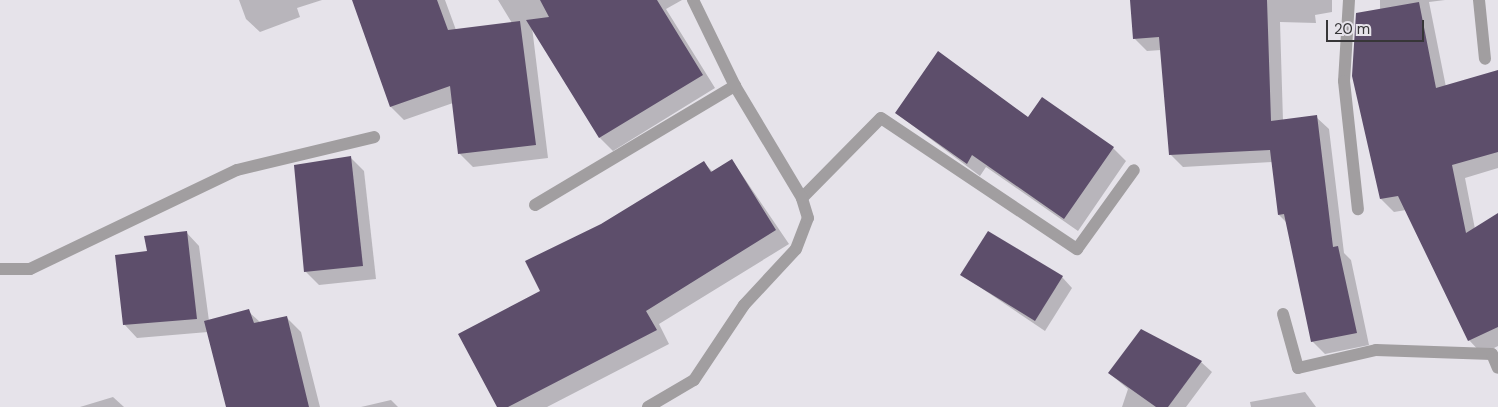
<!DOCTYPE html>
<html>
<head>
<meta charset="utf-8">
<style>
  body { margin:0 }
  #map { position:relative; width:1498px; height:407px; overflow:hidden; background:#e6e3ea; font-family:"DM Sans",sans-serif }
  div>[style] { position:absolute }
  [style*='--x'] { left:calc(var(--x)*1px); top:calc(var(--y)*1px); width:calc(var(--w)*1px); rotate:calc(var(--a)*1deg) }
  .shadow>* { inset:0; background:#0003 }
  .building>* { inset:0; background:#5d4e6b }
  .service>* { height:12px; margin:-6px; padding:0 6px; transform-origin:6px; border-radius:6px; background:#a19ea0 }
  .minor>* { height:12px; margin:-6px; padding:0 6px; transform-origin:6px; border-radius:6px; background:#a19ea0 }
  span { translate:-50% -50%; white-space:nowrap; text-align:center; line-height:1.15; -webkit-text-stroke:5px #e6e3ea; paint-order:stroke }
  .scale { position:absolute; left:1326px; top:20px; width:98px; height:22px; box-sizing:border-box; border:2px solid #373638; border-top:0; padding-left:6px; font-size:15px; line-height:18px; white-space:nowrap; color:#373638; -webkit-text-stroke:4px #e6e3ea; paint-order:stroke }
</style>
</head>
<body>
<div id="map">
  <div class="shadow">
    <i style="clip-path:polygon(239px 0,322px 0,297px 8px,300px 17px,260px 32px,246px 19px)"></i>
    <i style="clip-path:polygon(353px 0,445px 0,456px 30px,512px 23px,498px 0,682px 0,666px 9px,715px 88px,613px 151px,600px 138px,532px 27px,548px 158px,473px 167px,460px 154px,453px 103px,404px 120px,391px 107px)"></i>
    <i style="clip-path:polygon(1131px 0,1332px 0,1332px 12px,1315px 15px,1316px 23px,1280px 22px,1283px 121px,1316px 117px,1329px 129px,1344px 253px,1351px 260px,1369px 345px,1325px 354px,1312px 341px,1287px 223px,1279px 215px,1273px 162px,1183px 167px,1170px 154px,1161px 50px,1147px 51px,1134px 38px)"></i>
    <i style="clip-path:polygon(1380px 0,1445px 0,1429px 2px,1446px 87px,1498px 72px,1498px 168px,1465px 178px,1475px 229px,1498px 214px,1498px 346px,1482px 354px,1469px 340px,1406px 210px,1394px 212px,1381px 199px)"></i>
    <i style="clip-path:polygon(896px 113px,1028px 119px,1113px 148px,1126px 161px,1078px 231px,986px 167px,980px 176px)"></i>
    <i style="clip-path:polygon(350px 157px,364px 171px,376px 279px,319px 285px,305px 271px)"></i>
    <i style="clip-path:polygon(732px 160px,789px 244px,659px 324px,669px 344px,547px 407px,498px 407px,542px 291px,602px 225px,704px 163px,713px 172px)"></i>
    <i style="clip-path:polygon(186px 232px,199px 246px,209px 321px,248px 311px,261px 323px,286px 317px,301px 332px,320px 407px,227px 407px,208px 332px,137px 338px,124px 324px,148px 252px)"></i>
    <i style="clip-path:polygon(962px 275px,1062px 277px,1072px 288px,1045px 331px)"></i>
    <i style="clip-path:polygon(1201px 362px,1212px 372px,1186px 407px,1122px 407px,1128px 389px,1109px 373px)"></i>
    <i style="clip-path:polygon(1305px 392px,1316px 407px,1251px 407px,1250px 402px)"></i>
    <i style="clip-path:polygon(113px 397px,124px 407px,80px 407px)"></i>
    <i style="clip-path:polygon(391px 400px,398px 407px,361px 407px)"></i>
  </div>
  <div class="building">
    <i style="clip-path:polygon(352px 0,437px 0,448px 30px,520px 21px,536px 145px,458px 154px,450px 86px,390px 107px)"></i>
    <i style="clip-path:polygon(540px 0,657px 0,703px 75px,599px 138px,526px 20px,549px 17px)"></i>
    <i style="clip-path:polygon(1130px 0,1267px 0,1271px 121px,1317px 115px,1333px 247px,1338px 246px,1357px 333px,1311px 342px,1284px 214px,1278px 215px,1270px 150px,1169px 155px,1159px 37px,1133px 39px)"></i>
    <i style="clip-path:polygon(1419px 2px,1436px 88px,1498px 70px,1498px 152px,1452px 165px,1466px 233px,1498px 213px,1498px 327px,1468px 341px,1398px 196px,1380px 199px,1352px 76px,1356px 13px)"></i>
    <i style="clip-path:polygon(938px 51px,1028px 117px,1042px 97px,1114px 147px,1064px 219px,972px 155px,967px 164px,895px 113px)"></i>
    <i style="clip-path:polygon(351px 156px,363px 266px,304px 272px,294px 165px)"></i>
    <i style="clip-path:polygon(732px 159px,776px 230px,646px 311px,657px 330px,508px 407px,497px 407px,458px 334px,540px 291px,525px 261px,601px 224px,704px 161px,711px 172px)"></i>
    <i style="clip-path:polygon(187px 231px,197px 319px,123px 325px,115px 255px,147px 251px,144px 236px)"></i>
    <i style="clip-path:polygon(988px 231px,1063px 276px,1035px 321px,960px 275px)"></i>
    <i style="clip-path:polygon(249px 309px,254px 323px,287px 316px,309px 407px,226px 407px,204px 321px)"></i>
    <i style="clip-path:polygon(1141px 329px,1202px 361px,1168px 407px,1156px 407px,1108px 373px)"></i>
  </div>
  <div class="service">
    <i style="--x:0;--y:269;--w:30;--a:0"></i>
    <i style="--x:30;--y:269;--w:229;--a:-25.6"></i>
    <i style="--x:237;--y:170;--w:141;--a:-13.5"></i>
    <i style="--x:1283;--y:314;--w:56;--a:74.5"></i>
    <i style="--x:1298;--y:368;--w:80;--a:-13"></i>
    <i style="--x:1376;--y:350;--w:116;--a:2"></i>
    <i style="--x:1492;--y:354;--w:15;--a:67"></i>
  </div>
  <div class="minor">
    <i style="--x:1349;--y:0;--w:81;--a:93.5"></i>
    <i style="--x:1344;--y:81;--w:129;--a:83.8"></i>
    <i style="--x:1479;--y:0;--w:59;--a:84.2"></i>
    <i style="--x:802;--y:198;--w:112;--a:-45.4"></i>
    <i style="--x:881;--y:118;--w:236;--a:33.8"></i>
    <i style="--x:1077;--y:249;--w:97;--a:-54.2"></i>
    <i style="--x:535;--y:205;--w:233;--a:-30.8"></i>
    <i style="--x:648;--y:407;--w:53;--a:-30.4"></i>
    <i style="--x:694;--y:380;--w:90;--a:-56.3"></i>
    <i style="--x:744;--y:305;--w:76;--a:-47.1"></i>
    <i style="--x:796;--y:249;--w:33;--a:-69"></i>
    <i style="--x:808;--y:218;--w:21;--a:-107"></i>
    <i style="--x:802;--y:198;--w:131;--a:-120.9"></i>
    <i style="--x:735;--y:86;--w:96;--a:-116"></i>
  </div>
  <div class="scale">20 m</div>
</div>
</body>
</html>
